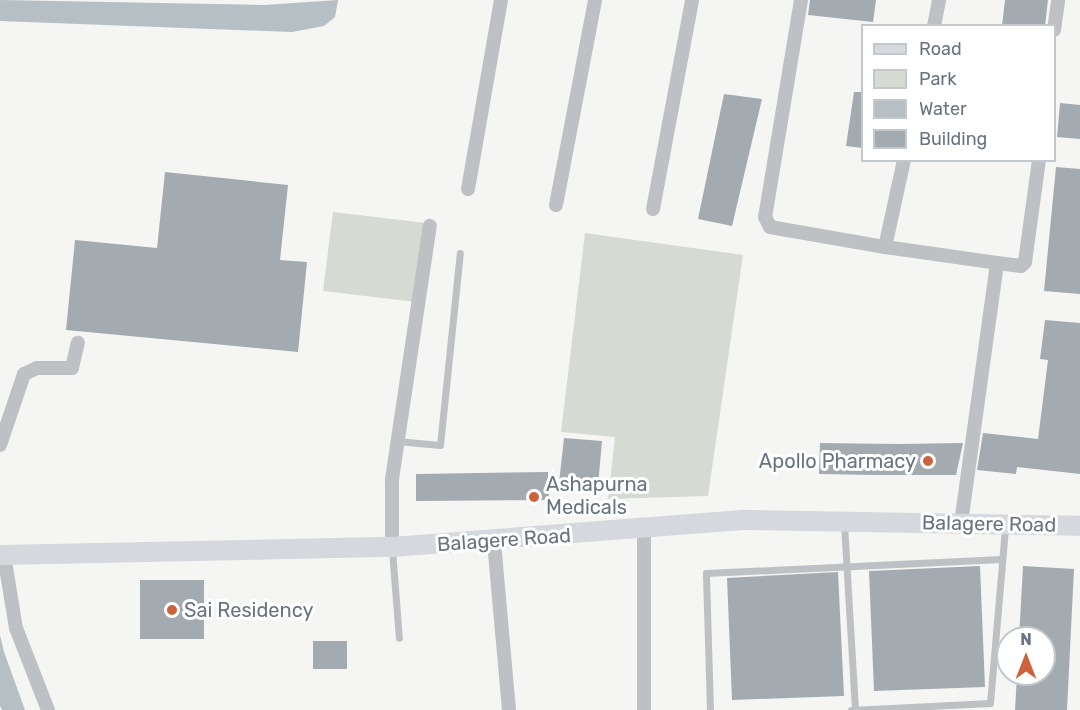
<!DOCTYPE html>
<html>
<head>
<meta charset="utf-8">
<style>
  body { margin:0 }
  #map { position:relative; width:1080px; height:710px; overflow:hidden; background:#f5f6f3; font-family:Rubik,sans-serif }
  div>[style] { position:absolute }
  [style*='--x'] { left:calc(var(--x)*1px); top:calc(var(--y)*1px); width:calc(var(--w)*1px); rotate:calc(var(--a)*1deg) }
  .green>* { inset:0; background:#d5dad3 }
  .water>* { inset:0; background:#b6bfc4 }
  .building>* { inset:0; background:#a4abb0 }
  .lane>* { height:7px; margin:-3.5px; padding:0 3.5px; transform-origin:3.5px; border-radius:3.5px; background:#bdc1c4 }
  .street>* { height:14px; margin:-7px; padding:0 7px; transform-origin:7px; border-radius:7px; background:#bdc1c4 }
  .secondary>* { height:20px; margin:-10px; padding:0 10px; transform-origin:10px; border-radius:10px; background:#d5d8dc }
  .dots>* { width:16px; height:16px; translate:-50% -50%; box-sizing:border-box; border:3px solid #fff; border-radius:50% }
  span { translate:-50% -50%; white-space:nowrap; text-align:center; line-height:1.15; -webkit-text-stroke:6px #fff; paint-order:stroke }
  .poi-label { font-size:20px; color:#687580 }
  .right { translate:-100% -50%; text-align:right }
  .left { translate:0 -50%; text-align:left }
  .street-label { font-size:20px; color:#687580 }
  .legend { position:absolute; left:861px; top:24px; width:195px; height:138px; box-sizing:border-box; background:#fff; border:2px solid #c3c8cc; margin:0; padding:8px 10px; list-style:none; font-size:18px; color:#687580 }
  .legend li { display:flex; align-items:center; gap:12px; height:30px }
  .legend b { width:30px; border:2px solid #c3c8cc }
  .north { position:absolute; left:996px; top:626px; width:60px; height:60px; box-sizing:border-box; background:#fff; border:2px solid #c3c8cc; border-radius:50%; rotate:0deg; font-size:16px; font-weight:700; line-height:24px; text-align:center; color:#687580 }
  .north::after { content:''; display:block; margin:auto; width:21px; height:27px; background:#cc633c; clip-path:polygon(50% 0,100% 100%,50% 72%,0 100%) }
</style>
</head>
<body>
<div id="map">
  <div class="green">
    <i style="clip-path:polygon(333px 212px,426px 223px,416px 302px,323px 291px)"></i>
    <i style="clip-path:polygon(585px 233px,743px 255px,708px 496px,608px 499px,615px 437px,561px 432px)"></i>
  </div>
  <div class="water">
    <i style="clip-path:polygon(0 0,264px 5px,338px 0,335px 17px,324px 26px,292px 32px,0 21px)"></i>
    <i style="clip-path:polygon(0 635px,4px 652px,25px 710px,2px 710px,0 706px)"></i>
  </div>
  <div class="building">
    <i style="clip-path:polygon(810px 0,876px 0,873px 22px,808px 15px)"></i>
    <i style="clip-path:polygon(1005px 0,1048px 0,1045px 26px,1002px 26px)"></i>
    <i style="clip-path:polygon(854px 92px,862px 92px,862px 148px,846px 146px)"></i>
    <i style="clip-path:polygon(724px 94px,762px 99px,732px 226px,698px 219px)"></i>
    <i style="clip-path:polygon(1060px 103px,1080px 105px,1080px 139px,1057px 137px)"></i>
    <i style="clip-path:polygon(1056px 167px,1080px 169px,1080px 294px,1044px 291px)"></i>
    <i style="clip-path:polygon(165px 172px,288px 185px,280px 260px,307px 262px,298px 352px,66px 330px,75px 240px,157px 248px)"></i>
    <i style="clip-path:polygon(1045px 320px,1080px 323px,1080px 474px,1017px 467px,1016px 474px,977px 470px,983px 433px,1038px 439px,1048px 360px,1040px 359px)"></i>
    <i style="clip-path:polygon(564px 438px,602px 441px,598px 486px,559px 483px)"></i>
    <i style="clip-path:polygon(820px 443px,899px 444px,963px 443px,956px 475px,877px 475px,819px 474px)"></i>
    <i style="clip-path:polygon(548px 472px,549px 500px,416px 501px,416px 474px)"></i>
    <i style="clip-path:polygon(980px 566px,985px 687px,874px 691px,869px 571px)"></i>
    <i style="clip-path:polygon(1023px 566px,1074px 569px,1067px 710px,1015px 710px,1017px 674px,1044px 674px,1044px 638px,1019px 638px)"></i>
    <i style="clip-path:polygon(838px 572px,844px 696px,732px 700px,727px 578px)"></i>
    <i style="clip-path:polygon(140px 580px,204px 580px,204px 639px,140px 639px)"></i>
    <i style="clip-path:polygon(313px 641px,347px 641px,347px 669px,313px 669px)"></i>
  </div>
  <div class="lane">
    <i style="--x:397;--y:441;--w:43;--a:5.3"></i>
    <i style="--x:440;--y:445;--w:193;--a:-84.1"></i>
    <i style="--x:844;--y:524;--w:186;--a:86.6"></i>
    <i style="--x:392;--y:550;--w:88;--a:85.5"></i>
    <i style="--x:710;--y:710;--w:137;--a:-91.7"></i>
    <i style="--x:706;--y:573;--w:296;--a:-2.7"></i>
    <i style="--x:851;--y:710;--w:139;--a:-2.9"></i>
    <i style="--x:990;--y:703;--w:177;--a:-85.1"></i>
  </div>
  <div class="street">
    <i style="--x:801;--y:0;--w:220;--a:99.4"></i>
    <i style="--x:765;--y:217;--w:11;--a:63"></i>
    <i style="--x:770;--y:227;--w:117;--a:9.9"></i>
    <i style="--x:934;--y:26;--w:26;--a:-79"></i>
    <i style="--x:1054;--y:30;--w:30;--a:-82"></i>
    <i style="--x:904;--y:160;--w:89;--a:102.3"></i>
    <i style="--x:885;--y:247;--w:113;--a:8.1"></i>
    <i style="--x:468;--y:189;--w:192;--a:-80.1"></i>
    <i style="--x:556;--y:205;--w:209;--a:-79.2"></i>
    <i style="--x:653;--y:209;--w:213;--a:-79.4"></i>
    <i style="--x:0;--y:445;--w:75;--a:-71.3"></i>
    <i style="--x:24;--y:374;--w:14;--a:-25"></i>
    <i style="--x:37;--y:368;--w:35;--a:0"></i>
    <i style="--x:72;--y:368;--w:26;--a:-77"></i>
    <i style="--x:961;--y:523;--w:262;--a:-82.1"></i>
    <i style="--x:997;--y:263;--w:24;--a:7"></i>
    <i style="--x:1021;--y:266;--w:6;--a:-45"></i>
    <i style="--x:1025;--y:262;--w:103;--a:-82.2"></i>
    <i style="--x:644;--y:528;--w:182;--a:90"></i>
    <i style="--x:494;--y:542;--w:169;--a:84.9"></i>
    <i style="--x:392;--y:547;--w:68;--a:-90"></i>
    <i style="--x:392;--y:479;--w:256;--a:-81.5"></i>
    <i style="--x:4;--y:555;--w:74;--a:80.7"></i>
    <i style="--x:16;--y:628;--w:88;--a:68.7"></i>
  </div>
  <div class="secondary">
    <i style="--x:0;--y:555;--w:392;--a:-1.2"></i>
    <i style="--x:392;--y:547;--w:355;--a:-4.4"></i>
    <i style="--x:746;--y:520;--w:334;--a:1"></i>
  </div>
  <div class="dots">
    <i style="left:928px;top:461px;background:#cc633c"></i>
    <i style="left:534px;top:497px;background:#cc633c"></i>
    <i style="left:172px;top:610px;background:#cc633c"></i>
  </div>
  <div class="poi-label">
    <span class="right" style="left:916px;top:461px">Apollo Pharmacy</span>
    <span class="left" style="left:546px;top:496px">Ashapurna<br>Medicals</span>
    <span class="left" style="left:184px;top:610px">Sai Residency</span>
  </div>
  <div class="street-label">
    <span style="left:989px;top:524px;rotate:1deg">Balagere Road</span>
    <span style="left:504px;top:540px;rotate:-4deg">Balagere Road</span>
  </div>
  <ul class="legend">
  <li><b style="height:8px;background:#d5d8dc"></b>Road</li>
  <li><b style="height:16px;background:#d5dad3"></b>Park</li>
  <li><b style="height:16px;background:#b6bfc4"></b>Water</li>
  <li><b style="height:16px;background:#a4abb0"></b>Building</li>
  </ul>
  <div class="north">N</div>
</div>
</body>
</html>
